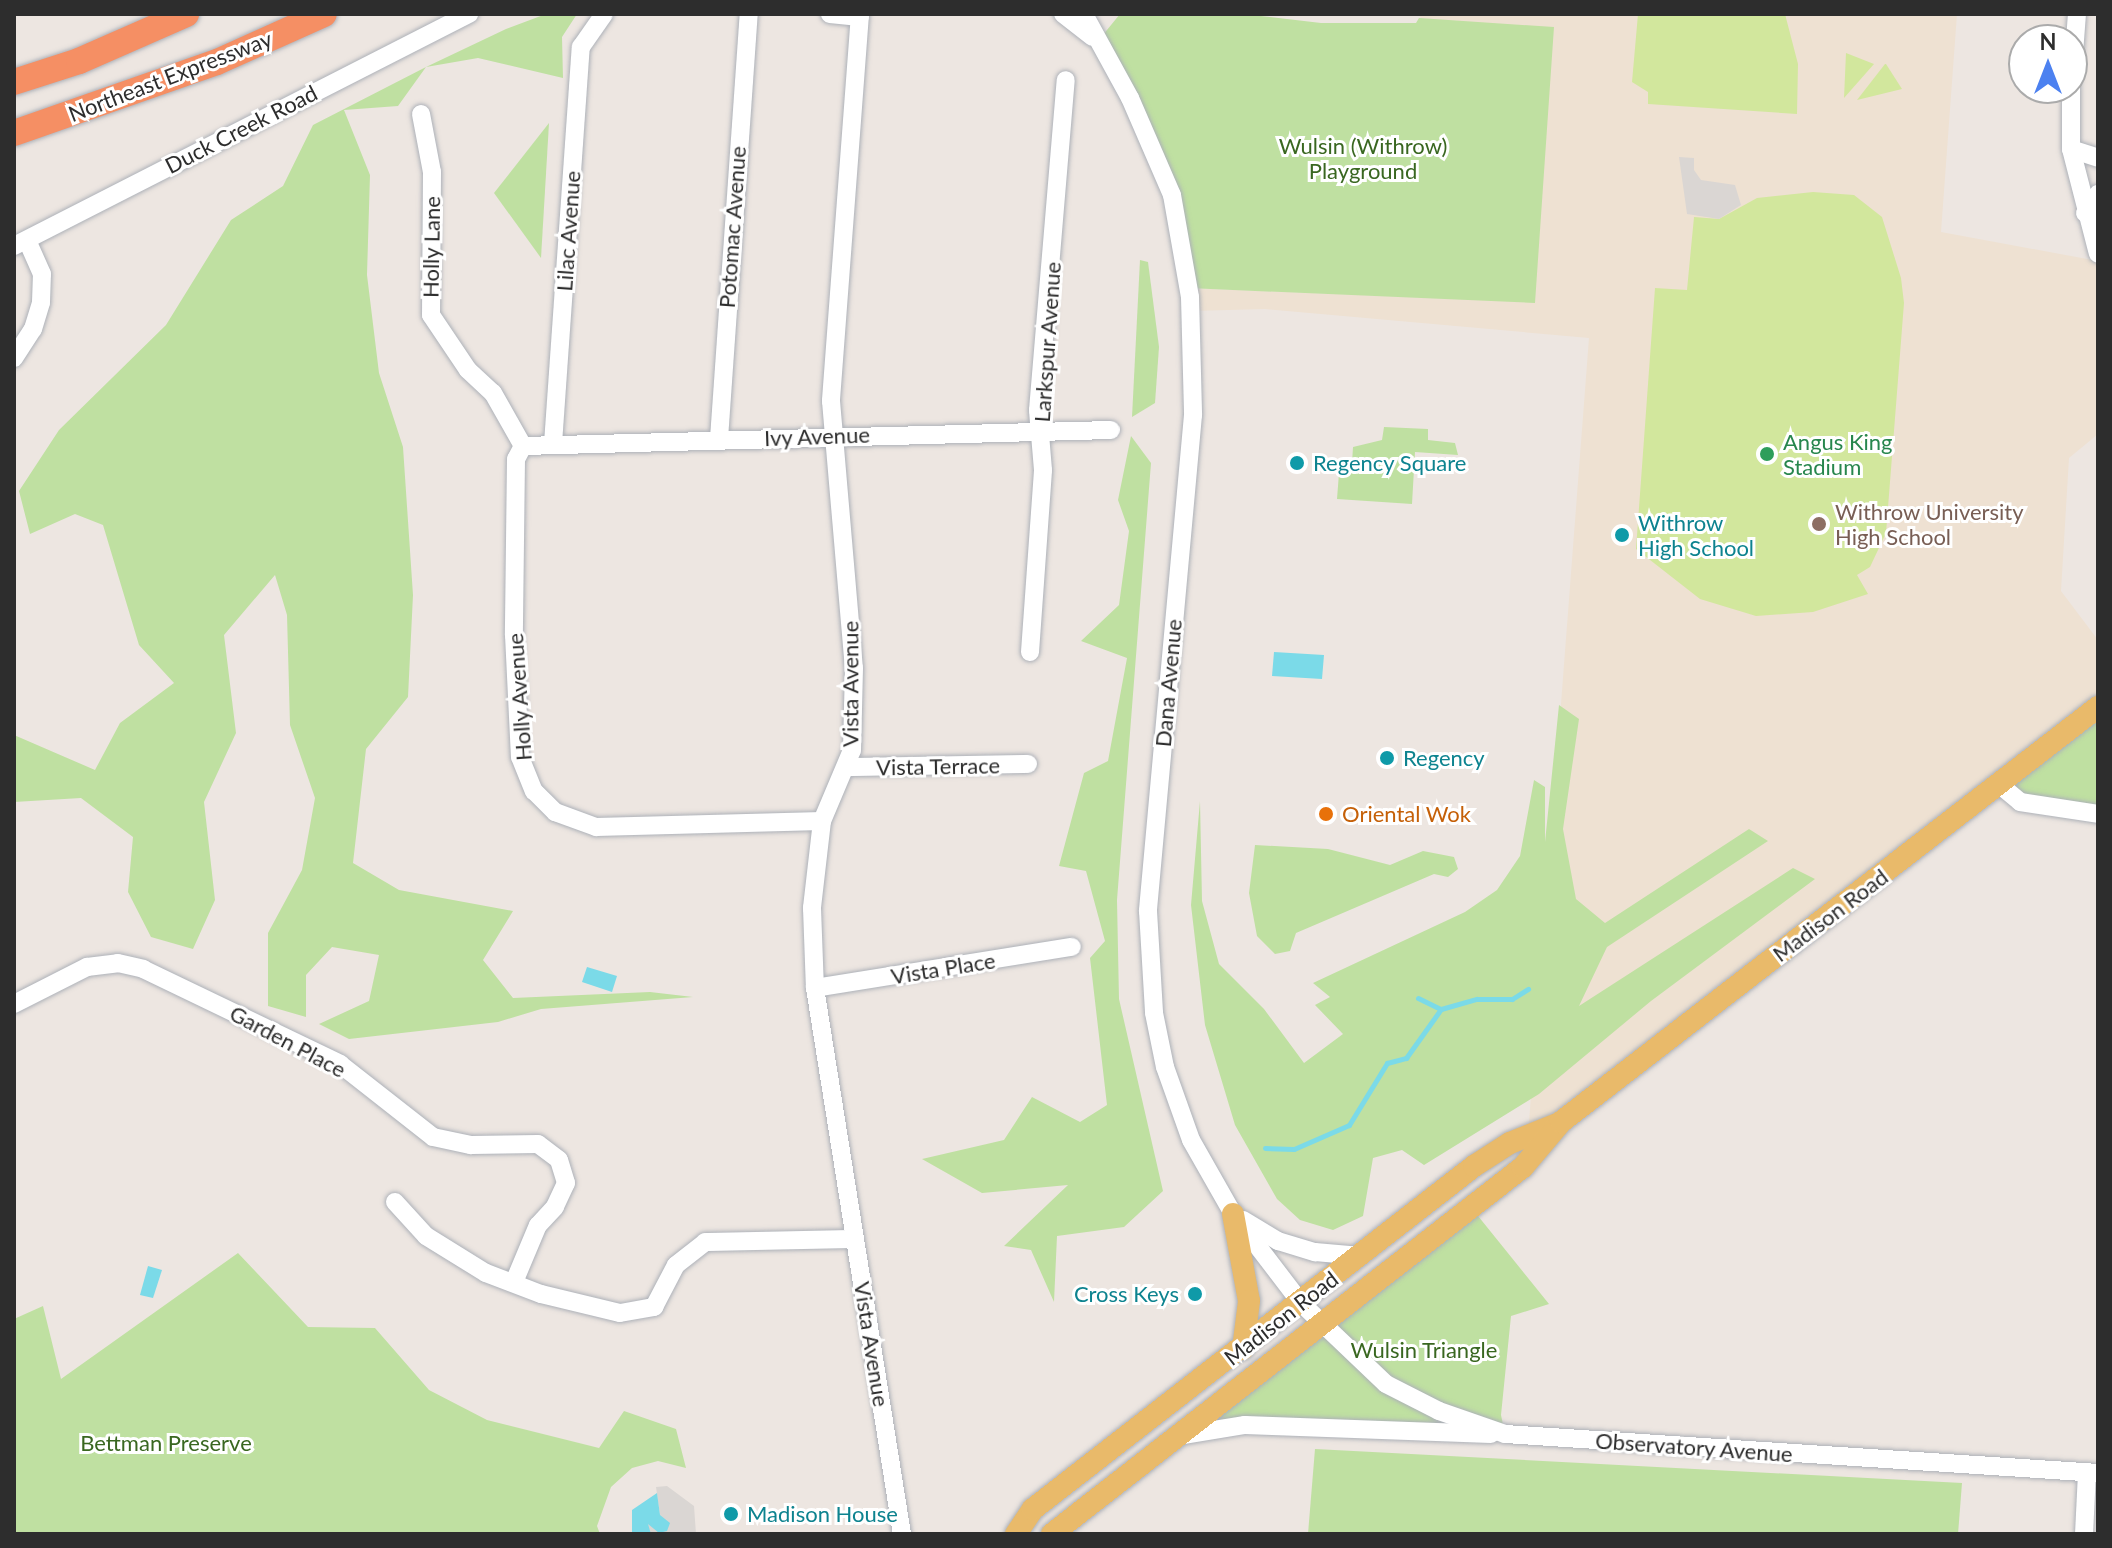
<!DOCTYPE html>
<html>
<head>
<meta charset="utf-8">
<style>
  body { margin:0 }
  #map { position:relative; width:2112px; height:1548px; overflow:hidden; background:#ede6e1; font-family:Lato,sans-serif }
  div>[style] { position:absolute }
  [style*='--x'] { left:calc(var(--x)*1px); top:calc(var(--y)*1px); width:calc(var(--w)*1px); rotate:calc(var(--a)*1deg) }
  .education>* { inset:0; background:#eee1d2 }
  .green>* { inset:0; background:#bfe0a1 }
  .pitch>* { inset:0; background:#d2e79d }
  .plaza>* { inset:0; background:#dad6d3 }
  .water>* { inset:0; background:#7bdae8 }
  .stream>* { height:5px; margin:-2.5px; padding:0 2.5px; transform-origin:2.5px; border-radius:2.5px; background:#7bdae8 }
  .roads { filter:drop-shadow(0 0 2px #adb1b8) drop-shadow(0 0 2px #adb1b8) }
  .minor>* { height:18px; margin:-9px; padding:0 9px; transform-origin:9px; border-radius:9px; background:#fff }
  .major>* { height:22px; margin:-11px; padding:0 11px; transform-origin:11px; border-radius:11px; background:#e9ba6a }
  .highway>* { height:26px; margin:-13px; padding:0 13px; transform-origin:13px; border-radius:13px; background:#f58f64 }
  .dots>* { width:22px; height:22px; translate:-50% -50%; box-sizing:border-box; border:4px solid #fff; border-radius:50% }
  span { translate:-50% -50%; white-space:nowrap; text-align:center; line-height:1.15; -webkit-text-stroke:6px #fff; paint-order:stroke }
  .street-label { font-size:22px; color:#2d2d2d }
  .park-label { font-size:22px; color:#396720 }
  .leisure-label { font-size:22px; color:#27864d }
  .left { translate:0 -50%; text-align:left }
  .culture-label { font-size:22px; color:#0d838f }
  .right { translate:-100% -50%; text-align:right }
  .education-label { font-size:22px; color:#785e54 }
  .food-label { font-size:22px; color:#c56008 }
  .frame { position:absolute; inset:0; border:16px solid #2d2d2d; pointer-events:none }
  .north { position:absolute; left:2008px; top:24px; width:80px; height:80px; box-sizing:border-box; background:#fff; border:2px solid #ababab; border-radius:50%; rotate:0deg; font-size:22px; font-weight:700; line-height:32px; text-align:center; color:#2d2d2d }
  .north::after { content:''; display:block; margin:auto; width:28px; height:36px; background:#4c81f0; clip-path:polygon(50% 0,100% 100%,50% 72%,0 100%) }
</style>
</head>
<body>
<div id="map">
  <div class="education">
    <i style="clip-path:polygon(1419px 14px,1957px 14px,1941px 232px,2098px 261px,2098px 434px,2069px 458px,2061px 591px,2098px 640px,2098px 707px,1528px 1135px,1589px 338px,1265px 309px,1191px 311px,1188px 288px,1535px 302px)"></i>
  </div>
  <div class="green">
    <i style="clip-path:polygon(546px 14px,577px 14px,562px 37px,563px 78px,478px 58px,426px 67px,398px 106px,344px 110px,370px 175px,367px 275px,379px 373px,403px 447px,413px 595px,408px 697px,366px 749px,353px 863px,399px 890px,513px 911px,483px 960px,513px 998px,650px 992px,693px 997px,541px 1009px,498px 1022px,349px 1039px,319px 1024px,369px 1001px,379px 955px,332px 947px,306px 975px,306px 1017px,268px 1006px,268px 933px,302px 870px,315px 798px,290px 725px,287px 615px,275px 575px,224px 635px,236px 733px,204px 802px,215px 900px,193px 949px,151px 937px,128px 892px,133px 837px,81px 798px,14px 802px,14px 735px,95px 770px,120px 723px,174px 683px,139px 645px,103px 525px,75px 514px,30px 534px,19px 491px,59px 430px,166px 325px,231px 220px,283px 186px,313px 125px,426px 67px,506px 29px)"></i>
    <i style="clip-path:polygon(1120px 14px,1243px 14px,1321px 23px,1416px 23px,1419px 18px,1554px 27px,1535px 303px,1188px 288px,1183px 242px,1098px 41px)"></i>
    <i style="clip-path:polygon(549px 123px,541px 258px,494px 193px)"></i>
    <i style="clip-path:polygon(1140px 260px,1148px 262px,1159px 347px,1155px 403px,1132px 417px)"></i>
    <i style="clip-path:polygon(1384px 427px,1428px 429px,1428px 440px,1455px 443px,1458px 455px,1415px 452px,1412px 504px,1337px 499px,1339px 473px,1352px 463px,1353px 447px,1382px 440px)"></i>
    <i style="clip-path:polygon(1131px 436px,1151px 463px,1117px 900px,1119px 999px,1163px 1191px,1124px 1227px,1057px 1236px,1054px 1302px,1031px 1250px,1004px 1246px,1068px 1185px,982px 1193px,922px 1159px,1004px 1140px,1032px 1097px,1080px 1122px,1107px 1105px,1090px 958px,1105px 941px,1086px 871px,1059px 866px,1084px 773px,1108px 761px,1127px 658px,1081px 641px,1119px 605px,1129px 531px,1118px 500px)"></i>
    <i style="clip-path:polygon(1559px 705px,1579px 719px,1563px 829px,1576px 899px,1605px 923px,1749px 829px,1768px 841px,1607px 947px,1579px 1006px,1793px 868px,1815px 879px,1651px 1001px,1539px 1094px,1424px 1165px,1402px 1150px,1373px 1158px,1363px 1216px,1333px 1230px,1300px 1220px,1277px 1199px,1235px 1125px,1205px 1025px,1191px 905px,1200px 801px,1202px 901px,1219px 964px,1264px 1009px,1304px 1063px,1343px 1034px,1315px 1005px,1330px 997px,1313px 983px,1465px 912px,1497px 890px,1520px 856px,1534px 780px,1545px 787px,1545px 842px)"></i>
    <i style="clip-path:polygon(2098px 708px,2098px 814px,2039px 806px,2000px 785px)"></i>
    <i style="clip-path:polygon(1255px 845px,1328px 849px,1390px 865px,1423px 851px,1454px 857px,1458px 869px,1448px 877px,1434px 874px,1296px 933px,1290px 951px,1275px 954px,1257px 936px,1249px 893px)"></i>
    <i style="clip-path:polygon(1470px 1206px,1549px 1304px,1511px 1316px,1501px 1415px,1505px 1434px,1320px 1429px,1183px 1435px)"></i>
    <i style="clip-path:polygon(238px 1253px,308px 1327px,375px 1328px,429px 1390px,487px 1420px,599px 1448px,624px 1411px,676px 1429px,686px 1468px,658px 1461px,632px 1468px,611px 1487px,597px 1526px,600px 1534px,14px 1534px,14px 1319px,43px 1306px,61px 1379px)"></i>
    <i style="clip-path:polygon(1315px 1449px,1962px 1483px,1958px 1534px,1308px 1534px)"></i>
  </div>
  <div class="pitch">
    <i style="clip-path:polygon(1638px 14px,1785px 14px,1798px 64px,1797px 114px,1648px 104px,1648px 92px,1632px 82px)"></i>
    <i style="clip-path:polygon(1846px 53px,1874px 64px,1844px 98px)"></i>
    <i style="clip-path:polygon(1886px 64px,1902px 89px,1857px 100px,1885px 64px)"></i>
    <i style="clip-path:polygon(1813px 192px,1854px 195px,1882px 217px,1901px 278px,1904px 303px,1886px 533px,1870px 567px,1857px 575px,1868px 594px,1813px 612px,1756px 616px,1700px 599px,1636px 549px,1655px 288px,1687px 290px,1694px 217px,1719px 219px,1757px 198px)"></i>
  </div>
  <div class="plaza">
    <i style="clip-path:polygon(1679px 157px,1694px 158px,1694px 170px,1701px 180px,1735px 185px,1741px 205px,1719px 219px,1687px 214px)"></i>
    <i style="clip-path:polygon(667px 1486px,694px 1506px,696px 1534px,651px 1534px,647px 1524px,660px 1515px,656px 1487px)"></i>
  </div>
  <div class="water">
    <i style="clip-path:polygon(1274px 652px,1324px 655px,1322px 679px,1272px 676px)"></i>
    <i style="clip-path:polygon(587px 967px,617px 976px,612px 992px,582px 982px)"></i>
    <i style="clip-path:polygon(148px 1266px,162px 1270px,153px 1298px,140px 1295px)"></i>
    <i style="clip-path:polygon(657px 1493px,660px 1515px,670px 1523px,667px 1531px,659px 1533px,648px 1524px,651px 1534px,632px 1534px,632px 1510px)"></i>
  </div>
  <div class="stream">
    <i style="--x:1418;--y:998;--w:25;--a:26"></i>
    <i style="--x:1265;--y:1148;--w:29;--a:2"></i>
    <i style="--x:1294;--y:1149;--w:60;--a:-23.6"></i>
    <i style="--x:1349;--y:1125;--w:73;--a:-58.5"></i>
    <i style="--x:1387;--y:1063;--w:20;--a:-15"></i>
    <i style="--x:1406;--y:1058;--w:60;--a:-54.5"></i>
    <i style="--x:1441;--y:1009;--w:37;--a:-16"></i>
    <i style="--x:1477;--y:999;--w:35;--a:0"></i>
    <i style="--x:1512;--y:999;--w:19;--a:-32"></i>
  </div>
  <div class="roads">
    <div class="minor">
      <i style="--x:830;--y:14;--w:30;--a:6"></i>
      <i style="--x:860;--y:14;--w:388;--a:94.3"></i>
      <i style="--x:831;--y:401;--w:268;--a:85.1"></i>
      <i style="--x:854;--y:668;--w:82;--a:91.4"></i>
      <i style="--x:852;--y:750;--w:77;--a:112.9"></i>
      <i style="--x:822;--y:821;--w:88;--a:96.6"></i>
      <i style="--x:812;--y:908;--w:80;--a:87.9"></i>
      <i style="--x:815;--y:988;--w:553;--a:80.95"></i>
      <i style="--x:1063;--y:14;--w:37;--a:38"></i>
      <i style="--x:1084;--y:14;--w:96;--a:61.3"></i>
      <i style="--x:1130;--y:98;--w:106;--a:66.6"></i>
      <i style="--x:1172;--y:195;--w:104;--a:80"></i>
      <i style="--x:1190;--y:297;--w:118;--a:88.5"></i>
      <i style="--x:1193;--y:415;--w:498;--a:95.2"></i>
      <i style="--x:1148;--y:911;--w:102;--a:86.6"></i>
      <i style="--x:1154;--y:1013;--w:55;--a:78.5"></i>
      <i style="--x:1165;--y:1067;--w:77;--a:70.4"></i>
      <i style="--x:1191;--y:1140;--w:85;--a:60.4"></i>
      <i style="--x:1233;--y:1214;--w:112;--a:52.6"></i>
      <i style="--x:1301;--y:1303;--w:117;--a:43.6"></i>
      <i style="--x:1386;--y:1384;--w:59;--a:27"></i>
      <i style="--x:1439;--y:1411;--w:70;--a:19.2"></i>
      <i style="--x:1505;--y:1434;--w:594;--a:3.76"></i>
      <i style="--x:2072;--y:80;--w:66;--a:-85.7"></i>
      <i style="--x:2071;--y:88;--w:61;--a:90"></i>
      <i style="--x:2071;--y:149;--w:108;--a:75.6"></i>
      <i style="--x:421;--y:114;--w:59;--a:79.3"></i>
      <i style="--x:432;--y:172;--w:143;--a:90.4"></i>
      <i style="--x:431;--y:315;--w:66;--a:56.1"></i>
      <i style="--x:468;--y:370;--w:34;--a:43"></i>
      <i style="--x:493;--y:393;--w:61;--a:60.5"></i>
      <i style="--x:2071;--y:149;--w:28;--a:18"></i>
      <i style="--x:2085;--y:213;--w:23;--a:-56"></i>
      <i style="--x:14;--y:246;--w:511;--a:-27.02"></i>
      <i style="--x:14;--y:358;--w:35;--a:-57"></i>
      <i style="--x:33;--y:329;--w:28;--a:-73"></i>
      <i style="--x:41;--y:302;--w:28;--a:-88"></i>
      <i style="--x:42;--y:274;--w:37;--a:-114"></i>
      <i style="--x:719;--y:439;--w:426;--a:-86"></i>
      <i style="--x:553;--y:444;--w:398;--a:-86"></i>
      <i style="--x:581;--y:47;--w:40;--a:-55.1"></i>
      <i style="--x:523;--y:446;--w:15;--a:118"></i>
      <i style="--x:516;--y:459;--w:176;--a:90.7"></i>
      <i style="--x:514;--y:635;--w:122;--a:87.2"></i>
      <i style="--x:520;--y:757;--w:37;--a:68"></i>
      <i style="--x:534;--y:791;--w:30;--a:45"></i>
      <i style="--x:555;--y:812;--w:44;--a:20.1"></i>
      <i style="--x:596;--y:827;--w:226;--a:-1.5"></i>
      <i style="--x:523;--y:446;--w:588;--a:-1.56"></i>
      <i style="--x:1030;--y:652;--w:182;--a:-85.9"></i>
      <i style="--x:1043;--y:470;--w:60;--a:-94.8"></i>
      <i style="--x:1038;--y:410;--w:331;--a:-85.2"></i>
      <i style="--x:849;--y:767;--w:179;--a:-1"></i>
      <i style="--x:2000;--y:785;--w:26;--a:40"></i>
      <i style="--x:2020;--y:802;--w:79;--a:8.7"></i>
      <i style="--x:815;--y:988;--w:260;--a:-9.1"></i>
      <i style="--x:14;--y:1004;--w:82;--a:-26.9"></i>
      <i style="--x:87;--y:967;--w:31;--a:-7"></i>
      <i style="--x:118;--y:963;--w:26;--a:13"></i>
      <i style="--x:143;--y:969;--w:219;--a:25.7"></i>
      <i style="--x:340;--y:1064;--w:118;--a:38.1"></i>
      <i style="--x:433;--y:1137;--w:39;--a:12"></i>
      <i style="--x:471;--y:1145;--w:67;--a:-0.9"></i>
      <i style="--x:538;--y:1144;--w:26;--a:37"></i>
      <i style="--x:559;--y:1160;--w:24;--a:73"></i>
      <i style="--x:566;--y:1183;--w:26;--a:115"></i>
      <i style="--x:555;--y:1207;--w:25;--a:133"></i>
      <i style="--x:538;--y:1225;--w:62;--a:112.8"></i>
      <i style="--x:395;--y:1202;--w:46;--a:47.6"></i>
      <i style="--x:426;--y:1236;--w:70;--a:31.7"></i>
      <i style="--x:486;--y:1273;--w:59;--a:20.9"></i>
      <i style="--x:541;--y:1294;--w:81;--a:13.5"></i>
      <i style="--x:620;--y:1313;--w:35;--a:-10"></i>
      <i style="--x:654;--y:1307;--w:47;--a:-62.4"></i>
      <i style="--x:676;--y:1265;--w:37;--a:-38"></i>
      <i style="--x:705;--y:1242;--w:149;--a:-1.2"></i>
      <i style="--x:1243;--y:1220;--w:41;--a:31"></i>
      <i style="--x:1278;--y:1241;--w:39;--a:17"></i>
      <i style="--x:1315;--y:1252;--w:46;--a:5"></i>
      <i style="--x:1183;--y:1435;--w:63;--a:-9.2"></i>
      <i style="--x:1245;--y:1425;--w:246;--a:2.1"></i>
      <i style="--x:2084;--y:1534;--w:61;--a:-87.2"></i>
    </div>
    <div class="major">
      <i style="--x:1233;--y:1214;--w:88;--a:79.6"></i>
      <i style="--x:1249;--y:1301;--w:48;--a:97.1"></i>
      <i style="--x:1016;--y:1534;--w:30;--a:-56"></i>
      <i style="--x:1033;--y:1509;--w:559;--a:-37.87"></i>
      <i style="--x:1474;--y:1166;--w:43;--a:-32.6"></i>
      <i style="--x:1510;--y:1143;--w:51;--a:-22"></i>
      <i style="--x:1052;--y:1534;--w:597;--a:-37.93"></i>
      <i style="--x:1523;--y:1167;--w:59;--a:-49.8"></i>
      <i style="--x:1561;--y:1122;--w:679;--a:-37.7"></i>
    </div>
    <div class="highway">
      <i style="--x:14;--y:82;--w:68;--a:-17.9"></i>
      <i style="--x:79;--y:61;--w:117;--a:-23.7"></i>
      <i style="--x:14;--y:133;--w:215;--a:-19.3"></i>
      <i style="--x:217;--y:62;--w:117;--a:-24.2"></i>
    </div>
  </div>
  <div class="dots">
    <i style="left:1767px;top:454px;background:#2e9e5b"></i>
    <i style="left:1297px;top:463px;background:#0f9aa8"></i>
    <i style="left:1819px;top:524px;background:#8d6e63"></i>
    <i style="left:1622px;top:535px;background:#0f9aa8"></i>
    <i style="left:1387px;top:758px;background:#0f9aa8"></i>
    <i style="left:1326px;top:814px;background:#e8710a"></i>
    <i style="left:1195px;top:1294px;background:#0f9aa8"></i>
    <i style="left:731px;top:1514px;background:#0f9aa8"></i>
  </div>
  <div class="street-label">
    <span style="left:170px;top:76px;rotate:-21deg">Northeast Expressway</span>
    <span style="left:241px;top:129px;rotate:-27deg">Duck Creek Road</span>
    <span style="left:732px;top:227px;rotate:-86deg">Potomac Avenue</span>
    <span style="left:568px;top:231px;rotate:-86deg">Lilac Avenue</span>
    <span style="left:431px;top:247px;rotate:-89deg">Holly Lane</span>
    <span style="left:1047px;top:342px;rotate:-86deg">Larkspur Avenue</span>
    <span style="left:817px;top:436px;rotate:-2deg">Ivy Avenue</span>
    <span style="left:1168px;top:683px;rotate:-85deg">Dana Avenue</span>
    <span style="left:850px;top:684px;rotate:-90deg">Vista Avenue</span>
    <span style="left:519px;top:697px;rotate:-94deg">Holly Avenue</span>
    <span style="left:938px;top:766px;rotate:-1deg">Vista Terrace</span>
    <span style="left:1830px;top:915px;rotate:-37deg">Madison Road</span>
    <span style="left:943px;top:968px;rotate:-9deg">Vista Place</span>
    <span style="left:288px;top:1041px;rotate:28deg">Garden Place</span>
    <span style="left:1281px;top:1318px;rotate:-38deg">Madison Road</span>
    <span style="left:872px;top:1344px;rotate:81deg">Vista Avenue</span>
    <span style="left:1694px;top:1447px;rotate:4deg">Observatory Avenue</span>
  </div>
  <div class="park-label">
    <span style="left:1363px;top:158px">Wulsin (Withrow)<br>Playground</span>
    <span style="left:1424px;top:1350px">Wulsin Triangle</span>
    <span style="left:166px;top:1443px">Bettman Preserve</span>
  </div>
  <div class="leisure-label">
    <span class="left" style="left:1783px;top:454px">Angus King<br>Stadium</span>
  </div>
  <div class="culture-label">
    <span class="left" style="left:1313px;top:463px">Regency Square</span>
    <span class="left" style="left:1638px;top:535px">Withrow<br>High School</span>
    <span class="left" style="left:1403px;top:758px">Regency</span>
    <span class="right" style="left:1179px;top:1294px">Cross Keys</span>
    <span class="left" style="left:747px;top:1514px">Madison House</span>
  </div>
  <div class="education-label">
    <span class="left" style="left:1835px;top:524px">Withrow University<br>High School</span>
  </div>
  <div class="food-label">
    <span class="left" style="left:1342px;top:814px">Oriental Wok</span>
  </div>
  <div class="frame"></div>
  <div class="north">N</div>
</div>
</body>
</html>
